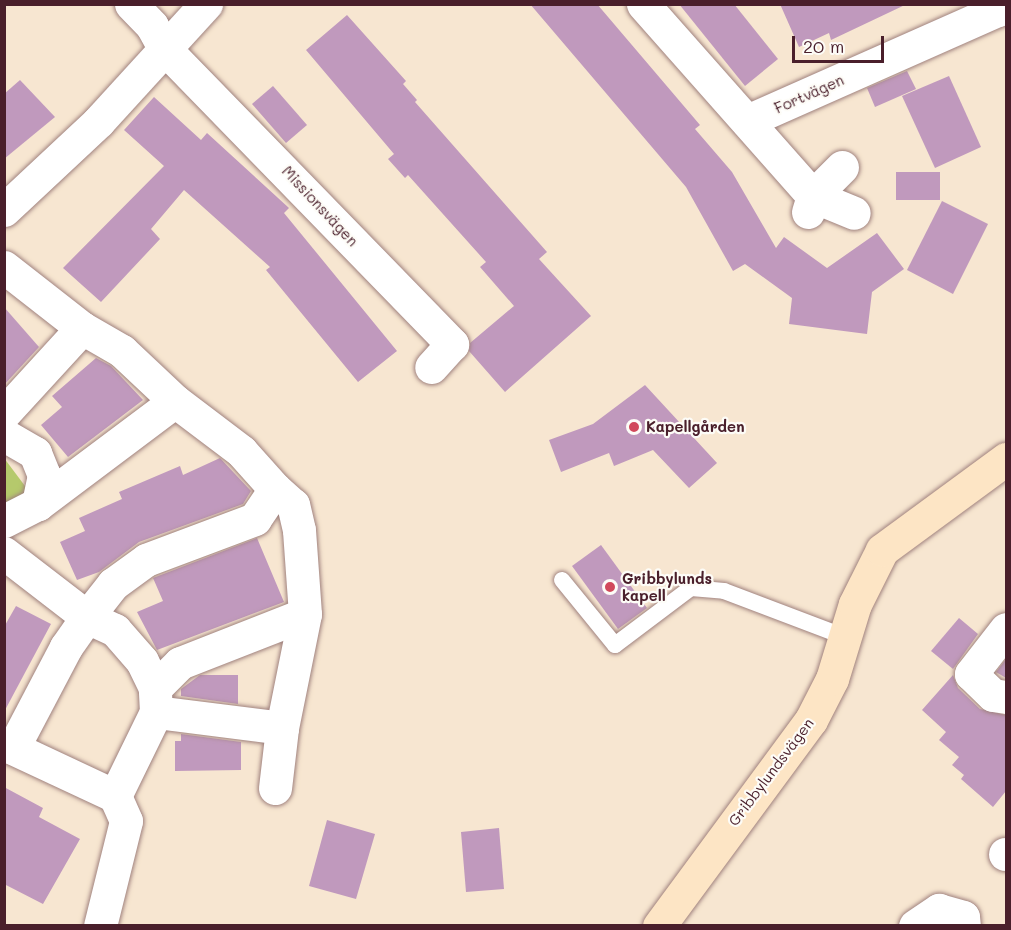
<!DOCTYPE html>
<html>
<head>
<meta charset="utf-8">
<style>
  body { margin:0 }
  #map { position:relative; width:1011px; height:930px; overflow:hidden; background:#f7e6d1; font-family:Mali,sans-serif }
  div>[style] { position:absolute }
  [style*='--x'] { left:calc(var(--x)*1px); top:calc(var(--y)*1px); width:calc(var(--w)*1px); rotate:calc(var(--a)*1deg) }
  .green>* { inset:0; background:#b5c96c }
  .building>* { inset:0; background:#c099bd }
  .roads { filter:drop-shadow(0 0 2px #a0827e) drop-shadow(0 0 2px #a0827e) }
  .lane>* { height:16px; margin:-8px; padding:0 8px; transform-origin:8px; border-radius:8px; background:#fff }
  .street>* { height:33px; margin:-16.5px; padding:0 16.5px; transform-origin:16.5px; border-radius:16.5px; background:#fff }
  .secondary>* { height:33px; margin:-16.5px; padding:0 16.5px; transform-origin:16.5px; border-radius:16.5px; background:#fde5c5 }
  .dots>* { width:16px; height:16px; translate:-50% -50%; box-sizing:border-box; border:3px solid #fdfcf7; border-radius:50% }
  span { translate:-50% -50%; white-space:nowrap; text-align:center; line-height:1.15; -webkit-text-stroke:4.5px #fdfcf7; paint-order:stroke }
  .street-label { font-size:15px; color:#4a1f2b }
  .poi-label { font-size:15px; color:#4a1f2b; font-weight:700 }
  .left { translate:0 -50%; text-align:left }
  .frame { position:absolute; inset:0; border:6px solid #4a1f2b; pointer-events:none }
  .scale { position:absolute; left:792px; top:36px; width:92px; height:27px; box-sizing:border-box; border:3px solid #4a1f2b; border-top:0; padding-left:8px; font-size:18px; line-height:21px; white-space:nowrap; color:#4a1f2b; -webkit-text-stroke:4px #fdfcf7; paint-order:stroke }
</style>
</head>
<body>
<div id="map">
  <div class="green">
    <i style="clip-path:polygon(4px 458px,28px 490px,4px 513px)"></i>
  </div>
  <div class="building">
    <i style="clip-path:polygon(530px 4px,597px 4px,700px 125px,695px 129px,732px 172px,776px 248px,784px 237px,827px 268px,877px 233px,904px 269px,872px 292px,867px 334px,789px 324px,792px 298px,745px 264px,733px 271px,686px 187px)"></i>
    <i style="clip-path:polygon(679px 4px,734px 4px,778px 59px,745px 86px)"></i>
    <i style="clip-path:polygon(780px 4px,907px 4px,831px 40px,829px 33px,799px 47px)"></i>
    <i style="clip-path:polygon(347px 15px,406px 81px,403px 84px,417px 100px,415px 102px,547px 252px,539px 259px,591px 316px,505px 392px,469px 351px,470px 343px,514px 306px,480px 267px,486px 262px,408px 175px,405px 178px,388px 159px,394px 154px,306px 50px)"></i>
    <i style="clip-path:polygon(907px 71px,916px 89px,875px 107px,867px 88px)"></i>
    <i style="clip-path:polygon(949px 76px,981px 147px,935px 168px,902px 96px)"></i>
    <i style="clip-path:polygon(20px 80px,55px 117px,4px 159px,4px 94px)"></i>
    <i style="clip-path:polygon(273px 86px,307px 125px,286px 143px,252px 104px)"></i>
    <i style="clip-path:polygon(154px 97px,201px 140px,207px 133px,289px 208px,284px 213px,397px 351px,358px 382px,266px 270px,270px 267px,184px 190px,151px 229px,160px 239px,101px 302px,63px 268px,164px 166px,124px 130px)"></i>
    <i style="clip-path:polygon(896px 172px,940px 172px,940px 200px,896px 200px)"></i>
    <i style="clip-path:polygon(942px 201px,988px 224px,953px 294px,907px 270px)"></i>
    <i style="clip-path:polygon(4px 307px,39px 347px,4px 385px)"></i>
    <i style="clip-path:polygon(96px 358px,111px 366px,143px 400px,68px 457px,41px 425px,62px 407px,52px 396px)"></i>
    <i style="clip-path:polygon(645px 385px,717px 463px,689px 488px,653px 450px,614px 466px,609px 453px,561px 472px,549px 440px,593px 424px)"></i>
    <i style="clip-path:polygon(220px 458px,251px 491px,243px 504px,139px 542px,99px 572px,77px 580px,60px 542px,85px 531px,79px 518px,122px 499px,119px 492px,180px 466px,183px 475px)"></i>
    <i style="clip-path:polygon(257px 538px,284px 602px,157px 650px,137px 612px,163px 601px,153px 578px)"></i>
    <i style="clip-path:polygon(601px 545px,647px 608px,618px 629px,572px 566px)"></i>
    <i style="clip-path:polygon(16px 606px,51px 624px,4px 712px,4px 627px)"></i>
    <i style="clip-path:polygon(959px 618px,978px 634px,953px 669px,931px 651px)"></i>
    <i style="clip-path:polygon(1006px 659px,1006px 678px,996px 672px)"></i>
    <i style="clip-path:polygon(200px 675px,238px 675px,238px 704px,181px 696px,181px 689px)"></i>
    <i style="clip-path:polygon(953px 675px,958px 688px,980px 709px,1006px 715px,1006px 791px,993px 807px,961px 779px,964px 775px,952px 765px,959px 757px,939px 740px,946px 732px,922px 710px)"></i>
    <i style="clip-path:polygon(181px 734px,241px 742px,241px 770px,175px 771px,175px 741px,181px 741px)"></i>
    <i style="clip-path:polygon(4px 787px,43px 808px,39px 817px,80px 839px,43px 904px,4px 884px)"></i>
    <i style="clip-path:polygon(327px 820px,375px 834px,356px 899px,309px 886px)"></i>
    <i style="clip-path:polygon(499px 828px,504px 889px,466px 892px,461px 832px)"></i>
  </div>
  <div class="roads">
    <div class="lane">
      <i style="--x:562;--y:580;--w:84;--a:50.8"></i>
      <i style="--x:615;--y:645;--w:95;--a:-36.9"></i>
      <i style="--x:691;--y:588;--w:33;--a:5"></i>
      <i style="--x:724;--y:591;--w:129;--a:20.8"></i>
    </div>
    <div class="street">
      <i style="--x:131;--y:4;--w:30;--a:46"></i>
      <i style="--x:152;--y:26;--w:26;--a:61"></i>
      <i style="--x:165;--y:49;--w:412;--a:45.8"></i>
      <i style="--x:452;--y:344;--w:31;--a:132"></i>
      <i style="--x:643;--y:4;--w:256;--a:48.5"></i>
      <i style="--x:813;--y:196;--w:44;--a:22.5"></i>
      <i style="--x:747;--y:121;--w:274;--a:-23.9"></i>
      <i style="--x:998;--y:10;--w:7;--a:-117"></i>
      <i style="--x:4;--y:210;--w:130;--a:-43.1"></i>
      <i style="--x:99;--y:121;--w:159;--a:-47.6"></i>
      <i style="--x:808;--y:212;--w:17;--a:-73"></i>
      <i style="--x:813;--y:196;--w:41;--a:-45"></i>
      <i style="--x:4;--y:267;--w:99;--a:38"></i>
      <i style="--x:82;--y:328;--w:115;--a:132.5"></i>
      <i style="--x:175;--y:401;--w:83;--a:37.1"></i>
      <i style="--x:241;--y:451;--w:51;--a:48.2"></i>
      <i style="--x:275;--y:489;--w:36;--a:124"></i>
      <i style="--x:255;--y:519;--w:116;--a:159.4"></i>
      <i style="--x:146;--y:560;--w:41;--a:144"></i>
      <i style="--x:113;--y:584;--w:42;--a:128.2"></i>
      <i style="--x:87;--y:617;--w:31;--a:25"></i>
      <i style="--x:115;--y:630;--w:41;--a:48.9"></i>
      <i style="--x:142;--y:661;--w:30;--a:64"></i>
      <i style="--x:155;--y:688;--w:35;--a:-45"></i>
      <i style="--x:180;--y:663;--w:134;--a:-21.4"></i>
      <i style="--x:4;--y:435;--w:36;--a:30"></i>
      <i style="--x:35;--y:453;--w:24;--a:68"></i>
      <i style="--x:44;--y:475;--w:30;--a:102"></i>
      <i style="--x:4;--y:521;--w:38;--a:-27"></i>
      <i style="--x:38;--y:504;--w:171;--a:-36.9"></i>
      <i style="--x:175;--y:401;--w:73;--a:-136.7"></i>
      <i style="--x:122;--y:351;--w:46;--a:-150.1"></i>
      <i style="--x:4;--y:553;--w:105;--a:37.6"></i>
      <i style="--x:87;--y:617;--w:37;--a:125"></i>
      <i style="--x:66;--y:647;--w:114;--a:117.7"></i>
      <i style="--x:1006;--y:629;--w:57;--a:127.9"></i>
      <i style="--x:971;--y:674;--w:30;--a:44"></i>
      <i style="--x:993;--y:695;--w:13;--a:9"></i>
      <i style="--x:156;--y:712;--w:127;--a:7.2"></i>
      <i style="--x:4;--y:744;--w:123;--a:25.1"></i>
      <i style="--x:115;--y:796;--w:27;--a:66"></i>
      <i style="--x:126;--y:821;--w:108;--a:103.9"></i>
      <i style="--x:275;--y:788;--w:60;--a:-83.3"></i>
      <i style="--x:282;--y:728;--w:116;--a:-78.6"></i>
      <i style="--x:305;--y:614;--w:84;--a:-94.1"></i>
      <i style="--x:299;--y:530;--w:26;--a:-103"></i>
      <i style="--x:293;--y:505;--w:24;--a:-138"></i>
      <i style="--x:115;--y:796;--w:93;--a:-64"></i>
      <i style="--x:156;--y:712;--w:22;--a:-93"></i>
      <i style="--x:1005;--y:854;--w:1;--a:0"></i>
      <i style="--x:915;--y:926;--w:29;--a:-34"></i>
      <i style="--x:939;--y:910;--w:25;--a:16"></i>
      <i style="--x:963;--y:917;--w:9;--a:84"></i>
    </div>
    <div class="secondary">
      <i style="--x:659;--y:926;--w:256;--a:-53.6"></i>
      <i style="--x:811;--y:720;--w:46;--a:-62.9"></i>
      <i style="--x:832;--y:679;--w:78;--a:-73"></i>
      <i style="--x:855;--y:604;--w:60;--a:-63.4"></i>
      <i style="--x:882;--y:550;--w:154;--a:-36.3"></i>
    </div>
  </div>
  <div class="dots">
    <i style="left:634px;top:427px;background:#d1495b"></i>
    <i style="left:610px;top:587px;background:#d1495b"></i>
  </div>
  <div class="street-label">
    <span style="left:809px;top:94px;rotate:-24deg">Fortvägen</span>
    <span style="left:320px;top:206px;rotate:47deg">Missionsvägen</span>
    <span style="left:771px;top:772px;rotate:-53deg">Gribbylundsvägen</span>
  </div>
  <div class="poi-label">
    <span class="left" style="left:646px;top:427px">Kapellgården</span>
    <span class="left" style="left:622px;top:587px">Gribbylunds<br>kapell</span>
  </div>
  <div class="frame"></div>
  <div class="scale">20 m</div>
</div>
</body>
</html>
